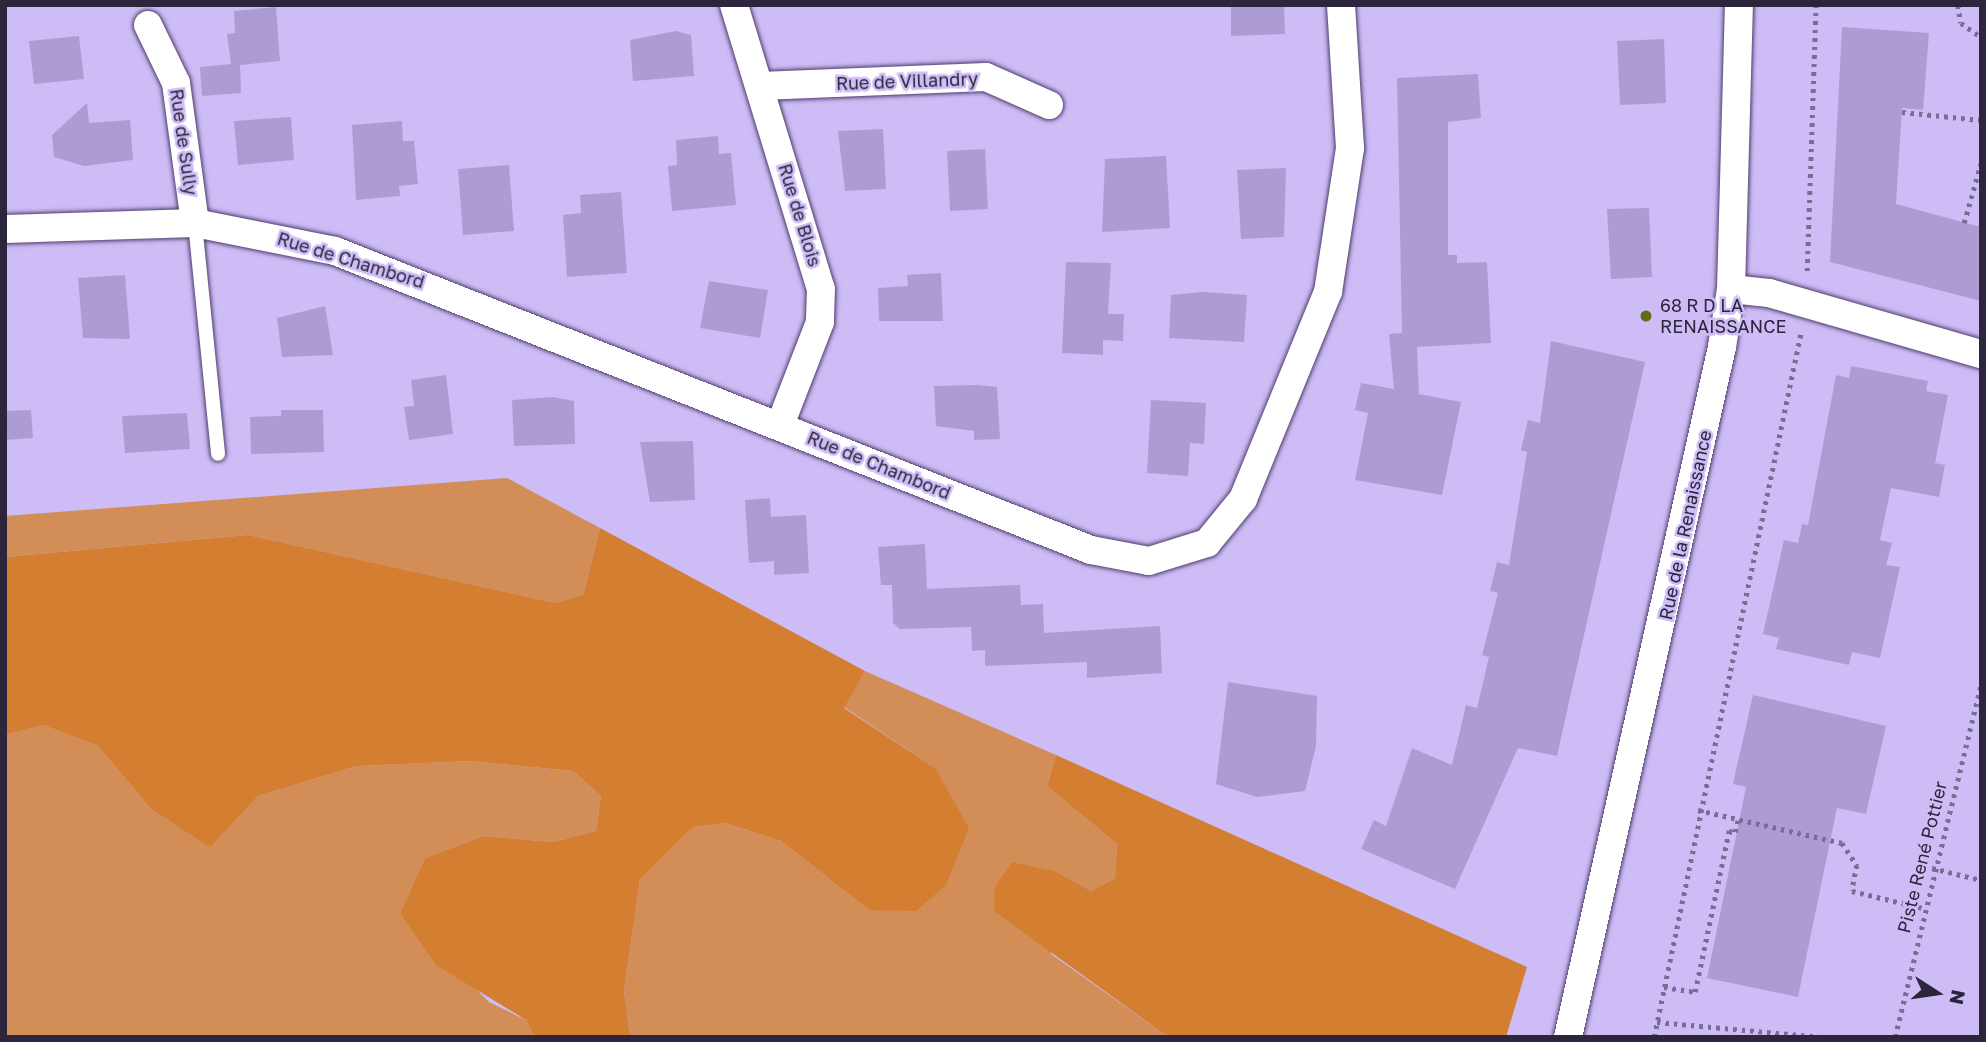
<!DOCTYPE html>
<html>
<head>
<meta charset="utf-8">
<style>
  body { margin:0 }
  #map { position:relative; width:1986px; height:1042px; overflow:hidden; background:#cebcf6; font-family:"Golos Text",sans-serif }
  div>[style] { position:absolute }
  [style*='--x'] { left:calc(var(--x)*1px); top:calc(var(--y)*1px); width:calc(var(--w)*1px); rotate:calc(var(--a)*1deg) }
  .green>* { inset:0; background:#d38d56 }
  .forest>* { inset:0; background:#d47e32 }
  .building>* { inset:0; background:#ad9cd4 }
  .path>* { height:4.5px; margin-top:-2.25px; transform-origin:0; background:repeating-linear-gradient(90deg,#796d94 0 3.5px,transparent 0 8.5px) }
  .roads { filter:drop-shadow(0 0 2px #4e3d6e) drop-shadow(0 0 2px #4e3d6e) }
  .lane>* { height:14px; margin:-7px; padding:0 7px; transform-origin:7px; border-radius:7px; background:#fff }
  .street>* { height:28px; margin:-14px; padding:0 14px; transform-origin:14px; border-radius:14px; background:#fff }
  .dots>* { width:19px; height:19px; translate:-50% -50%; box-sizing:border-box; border:4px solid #cebcf6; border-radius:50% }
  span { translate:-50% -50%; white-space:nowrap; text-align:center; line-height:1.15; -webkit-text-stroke:5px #cebcf6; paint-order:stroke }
  .street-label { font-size:18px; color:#2c253b }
  .poi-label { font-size:18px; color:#2c253b }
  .left { translate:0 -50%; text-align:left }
  .frame { position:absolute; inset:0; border:7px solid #2c253b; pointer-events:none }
  .north { position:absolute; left:1902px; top:958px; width:70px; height:70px; -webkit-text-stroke:5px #cebcf6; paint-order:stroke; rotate:102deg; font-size:19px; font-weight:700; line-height:28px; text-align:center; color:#2c253b }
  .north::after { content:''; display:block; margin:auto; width:24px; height:32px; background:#2c253b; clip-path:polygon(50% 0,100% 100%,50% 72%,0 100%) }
</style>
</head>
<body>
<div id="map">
  <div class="green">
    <i style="clip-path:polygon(507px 478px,600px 528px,583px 595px,555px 603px,248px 535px,5px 557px,5px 516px)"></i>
    <i style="clip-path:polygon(865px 671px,1056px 755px,1047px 786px,1117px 844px,1115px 878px,1091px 891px,1057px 872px,1051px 954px,1168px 1037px,630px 1037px,624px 990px,640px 880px,693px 827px,725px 823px,781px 841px,869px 910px,935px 768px,844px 707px)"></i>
    <i style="clip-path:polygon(43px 725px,98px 746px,151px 809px,210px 848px,258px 796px,357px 766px,470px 761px,573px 771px,601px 796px,596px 831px,553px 842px,483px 836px,425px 858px,400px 913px,489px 1002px,526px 1020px,534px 1037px,5px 1037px,5px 735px)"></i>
  </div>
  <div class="forest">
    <i style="clip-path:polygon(600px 528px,865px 671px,844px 708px,935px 768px,969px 828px,946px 885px,916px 911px,869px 910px,781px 841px,725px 823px,693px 827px,640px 880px,624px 990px,630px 1037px,534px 1037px,526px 1020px,436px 965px,400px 913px,425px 858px,483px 836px,553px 842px,596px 831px,601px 796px,573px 771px,470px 761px,357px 766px,258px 796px,210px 848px,151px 809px,98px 746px,43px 725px,5px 735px,5px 557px,248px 535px,555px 603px,583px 595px)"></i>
    <i style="clip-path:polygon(1056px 755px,1527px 967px,1506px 1037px,1168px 1037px,994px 911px,995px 887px,1012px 862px,1057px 872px,1091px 891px,1115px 878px,1117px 844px,1047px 786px)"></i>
  </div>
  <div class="building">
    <i style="clip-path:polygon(1231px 5px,1284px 5px,1285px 34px,1231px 36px)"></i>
    <i style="clip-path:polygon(276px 7px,280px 61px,240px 65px,241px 93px,202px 96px,200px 67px,231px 64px,227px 34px,235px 33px,234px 11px)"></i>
    <i style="clip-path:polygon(1842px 27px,1929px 33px,1923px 110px,1902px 108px,1896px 204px,1981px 227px,1981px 301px,1830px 262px)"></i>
    <i style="clip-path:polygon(676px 31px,691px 35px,694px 76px,633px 81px,630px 40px)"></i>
    <i style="clip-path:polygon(79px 36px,84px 79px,34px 84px,29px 41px)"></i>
    <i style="clip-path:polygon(1664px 39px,1666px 103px,1620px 105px,1617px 41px)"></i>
    <i style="clip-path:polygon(1478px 74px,1481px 118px,1448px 122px,1448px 255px,1457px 255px,1457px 263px,1487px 262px,1491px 343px,1417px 347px,1419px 394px,1461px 402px,1442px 495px,1355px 480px,1368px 413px,1355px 410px,1361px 383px,1394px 389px,1389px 334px,1402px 333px,1397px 78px)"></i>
    <i style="clip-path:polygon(87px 103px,89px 123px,130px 120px,133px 160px,84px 166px,54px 157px,52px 135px)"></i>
    <i style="clip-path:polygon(291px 117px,294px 160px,238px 165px,234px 121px)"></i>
    <i style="clip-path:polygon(402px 121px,403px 141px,414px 141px,418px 184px,399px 186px,400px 196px,356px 200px,352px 125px)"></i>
    <i style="clip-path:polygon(883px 129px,886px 189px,845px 191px,838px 131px)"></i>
    <i style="clip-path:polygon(718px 136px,719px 154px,731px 153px,736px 205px,672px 211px,668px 166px,677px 165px,676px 140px)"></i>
    <i style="clip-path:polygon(985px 149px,988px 209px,950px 211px,947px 151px)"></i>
    <i style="clip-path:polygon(1166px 156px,1170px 228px,1102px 232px,1105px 159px)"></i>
    <i style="clip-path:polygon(509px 165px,514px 231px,463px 235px,458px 169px)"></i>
    <i style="clip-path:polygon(1286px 168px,1284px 237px,1241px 239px,1237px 170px)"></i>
    <i style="clip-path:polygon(621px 192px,627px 273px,567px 277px,563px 215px,581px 213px,580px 195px)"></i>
    <i style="clip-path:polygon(1649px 208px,1652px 277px,1611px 279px,1607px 209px)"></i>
    <i style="clip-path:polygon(1066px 262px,1111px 263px,1108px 314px,1124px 314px,1123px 341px,1103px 340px,1103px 355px,1062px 353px)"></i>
    <i style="clip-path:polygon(941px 273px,943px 321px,879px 321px,878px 288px,908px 286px,907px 275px)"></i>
    <i style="clip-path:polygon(125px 275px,130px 339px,83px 338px,78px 278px)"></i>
    <i style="clip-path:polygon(709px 281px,768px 290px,760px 338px,700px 328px)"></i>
    <i style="clip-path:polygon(1203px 292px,1247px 295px,1244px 342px,1169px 338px,1171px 295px)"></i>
    <i style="clip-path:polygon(325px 306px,333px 355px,282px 357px,277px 318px)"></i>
    <i style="clip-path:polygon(1551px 341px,1645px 362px,1557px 756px,1518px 748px,1455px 889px,1361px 849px,1374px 820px,1386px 826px,1412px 748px,1452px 765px,1466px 705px,1477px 708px,1489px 657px,1482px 655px,1498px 593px,1490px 591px,1497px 562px,1509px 565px,1527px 452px,1521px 450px,1528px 420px,1540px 423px)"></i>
    <i style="clip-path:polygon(1851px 366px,1928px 381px,1926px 391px,1948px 395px,1935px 463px,1945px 465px,1939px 497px,1891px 488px,1880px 540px,1892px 543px,1886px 565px,1900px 567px,1880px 658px,1852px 652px,1849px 665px,1776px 649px,1779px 638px,1763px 634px,1784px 540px,1798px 543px,1802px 524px,1808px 525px,1836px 375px,1849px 378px)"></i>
    <i style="clip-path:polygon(446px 375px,453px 434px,409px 440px,404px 407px,414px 406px,411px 380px)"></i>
    <i style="clip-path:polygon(977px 385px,997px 387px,1000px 439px,974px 440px,974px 431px,936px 426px,934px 386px)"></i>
    <i style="clip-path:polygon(553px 397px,574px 401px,575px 444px,514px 446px,512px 400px)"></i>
    <i style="clip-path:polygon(1151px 400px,1206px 403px,1204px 444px,1190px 443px,1188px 476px,1147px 473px)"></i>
    <i style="clip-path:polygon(31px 410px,33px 438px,5px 440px,5px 411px)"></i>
    <i style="clip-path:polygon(281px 410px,323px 410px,324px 452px,251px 454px,250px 417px,281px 416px)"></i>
    <i style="clip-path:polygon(187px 413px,190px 449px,125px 453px,122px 416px)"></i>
    <i style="clip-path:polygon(693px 441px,695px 500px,650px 502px,640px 442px)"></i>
    <i style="clip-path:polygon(770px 498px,771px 517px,806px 515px,809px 573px,774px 575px,774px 561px,749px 563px,745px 500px)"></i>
    <i style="clip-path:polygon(925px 544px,927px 589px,1020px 585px,1021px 605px,1043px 604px,1044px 633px,1160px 626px,1162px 673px,1087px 678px,1087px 662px,985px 666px,985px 650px,972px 651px,971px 627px,900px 629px,893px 623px,892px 585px,881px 585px,878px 547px)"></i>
    <i style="clip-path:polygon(1228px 682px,1317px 696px,1316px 746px,1305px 791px,1257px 797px,1216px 784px)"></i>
    <i style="clip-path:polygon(1753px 695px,1886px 726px,1866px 814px,1837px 808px,1798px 997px,1707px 978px,1746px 787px,1733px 784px)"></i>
  </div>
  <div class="path">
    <i style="--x:1958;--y:5;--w:18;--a:81"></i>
    <i style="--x:1961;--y:23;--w:24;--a:35"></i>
    <i style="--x:1902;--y:112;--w:79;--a:5.8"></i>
    <i style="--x:1964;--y:223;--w:62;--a:-74.2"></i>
    <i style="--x:1807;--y:271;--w:266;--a:-88.1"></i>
    <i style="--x:1698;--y:810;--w:148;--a:12.9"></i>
    <i style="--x:1842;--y:843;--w:27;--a:56"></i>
    <i style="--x:1857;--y:865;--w:26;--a:101"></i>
    <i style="--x:1852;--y:891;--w:73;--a:13.5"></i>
    <i style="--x:1932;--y:868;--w:50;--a:13.8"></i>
    <i style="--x:1664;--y:987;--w:31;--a:9"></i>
    <i style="--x:1695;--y:992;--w:165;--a:-78.1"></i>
    <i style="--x:1729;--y:831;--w:6;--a:9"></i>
    <i style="--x:1735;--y:832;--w:12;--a:-76"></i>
    <i style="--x:1657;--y:1022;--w:165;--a:5.2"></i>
    <i style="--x:1654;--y:1037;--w:720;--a:-78.22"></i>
    <i style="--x:1895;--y:1037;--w:362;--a:-76.3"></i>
  </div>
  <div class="roads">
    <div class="lane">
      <i style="--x:195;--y:223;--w:232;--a:84.3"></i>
    </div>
    <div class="street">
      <i style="--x:734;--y:5;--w:297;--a:73"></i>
      <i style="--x:821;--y:289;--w:33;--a:92"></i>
      <i style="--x:820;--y:322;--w:110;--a:111.2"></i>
      <i style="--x:148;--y:25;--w:64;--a:64.2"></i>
      <i style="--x:176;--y:83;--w:141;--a:82.3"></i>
      <i style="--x:760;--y:86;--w:226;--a:-2.3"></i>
      <i style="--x:986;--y:77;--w:69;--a:24"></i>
      <i style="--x:5;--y:229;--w:190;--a:-1.8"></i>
      <i style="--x:195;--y:223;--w:143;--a:11.3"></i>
      <i style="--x:335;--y:251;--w:813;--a:21.58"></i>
      <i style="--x:1091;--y:550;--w:59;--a:10.7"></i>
      <i style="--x:1149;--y:561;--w:61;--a:-17.2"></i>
      <i style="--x:1207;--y:543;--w:57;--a:-50.7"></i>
      <i style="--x:1243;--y:499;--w:224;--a:-67.7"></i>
      <i style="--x:1328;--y:292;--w:146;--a:-81.3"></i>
      <i style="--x:1350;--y:148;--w:143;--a:-93.6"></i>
      <i style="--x:1731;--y:289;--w:38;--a:6"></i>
      <i style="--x:1769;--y:293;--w:221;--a:16.1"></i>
      <i style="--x:1568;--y:1037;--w:707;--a:-77.42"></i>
      <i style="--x:1722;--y:347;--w:59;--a:-81.2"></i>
      <i style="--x:1731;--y:289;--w:284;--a:-88.4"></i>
    </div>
  </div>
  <div class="dots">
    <i style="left:1646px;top:316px;background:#606d17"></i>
  </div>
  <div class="street-label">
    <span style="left:907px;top:81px;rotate:-2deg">Rue de Villandry</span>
    <span style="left:184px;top:142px;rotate:82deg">Rue de Sully</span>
    <span style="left:800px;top:215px;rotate:73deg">Rue de Blois</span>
    <span style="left:351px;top:260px;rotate:17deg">Rue de Chambord</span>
    <span style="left:879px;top:465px;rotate:22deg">Rue de Chambord</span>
    <span style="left:1685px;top:525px;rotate:-78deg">Rue de la Renaissance</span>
    <span style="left:1922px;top:857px;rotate:-76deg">Piste René Pottier</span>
  </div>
  <div class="poi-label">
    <span class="left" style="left:1660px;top:316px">68 R D LA<br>RENAISSANCE</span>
  </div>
  <div class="frame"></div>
  <div class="north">N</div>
</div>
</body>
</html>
